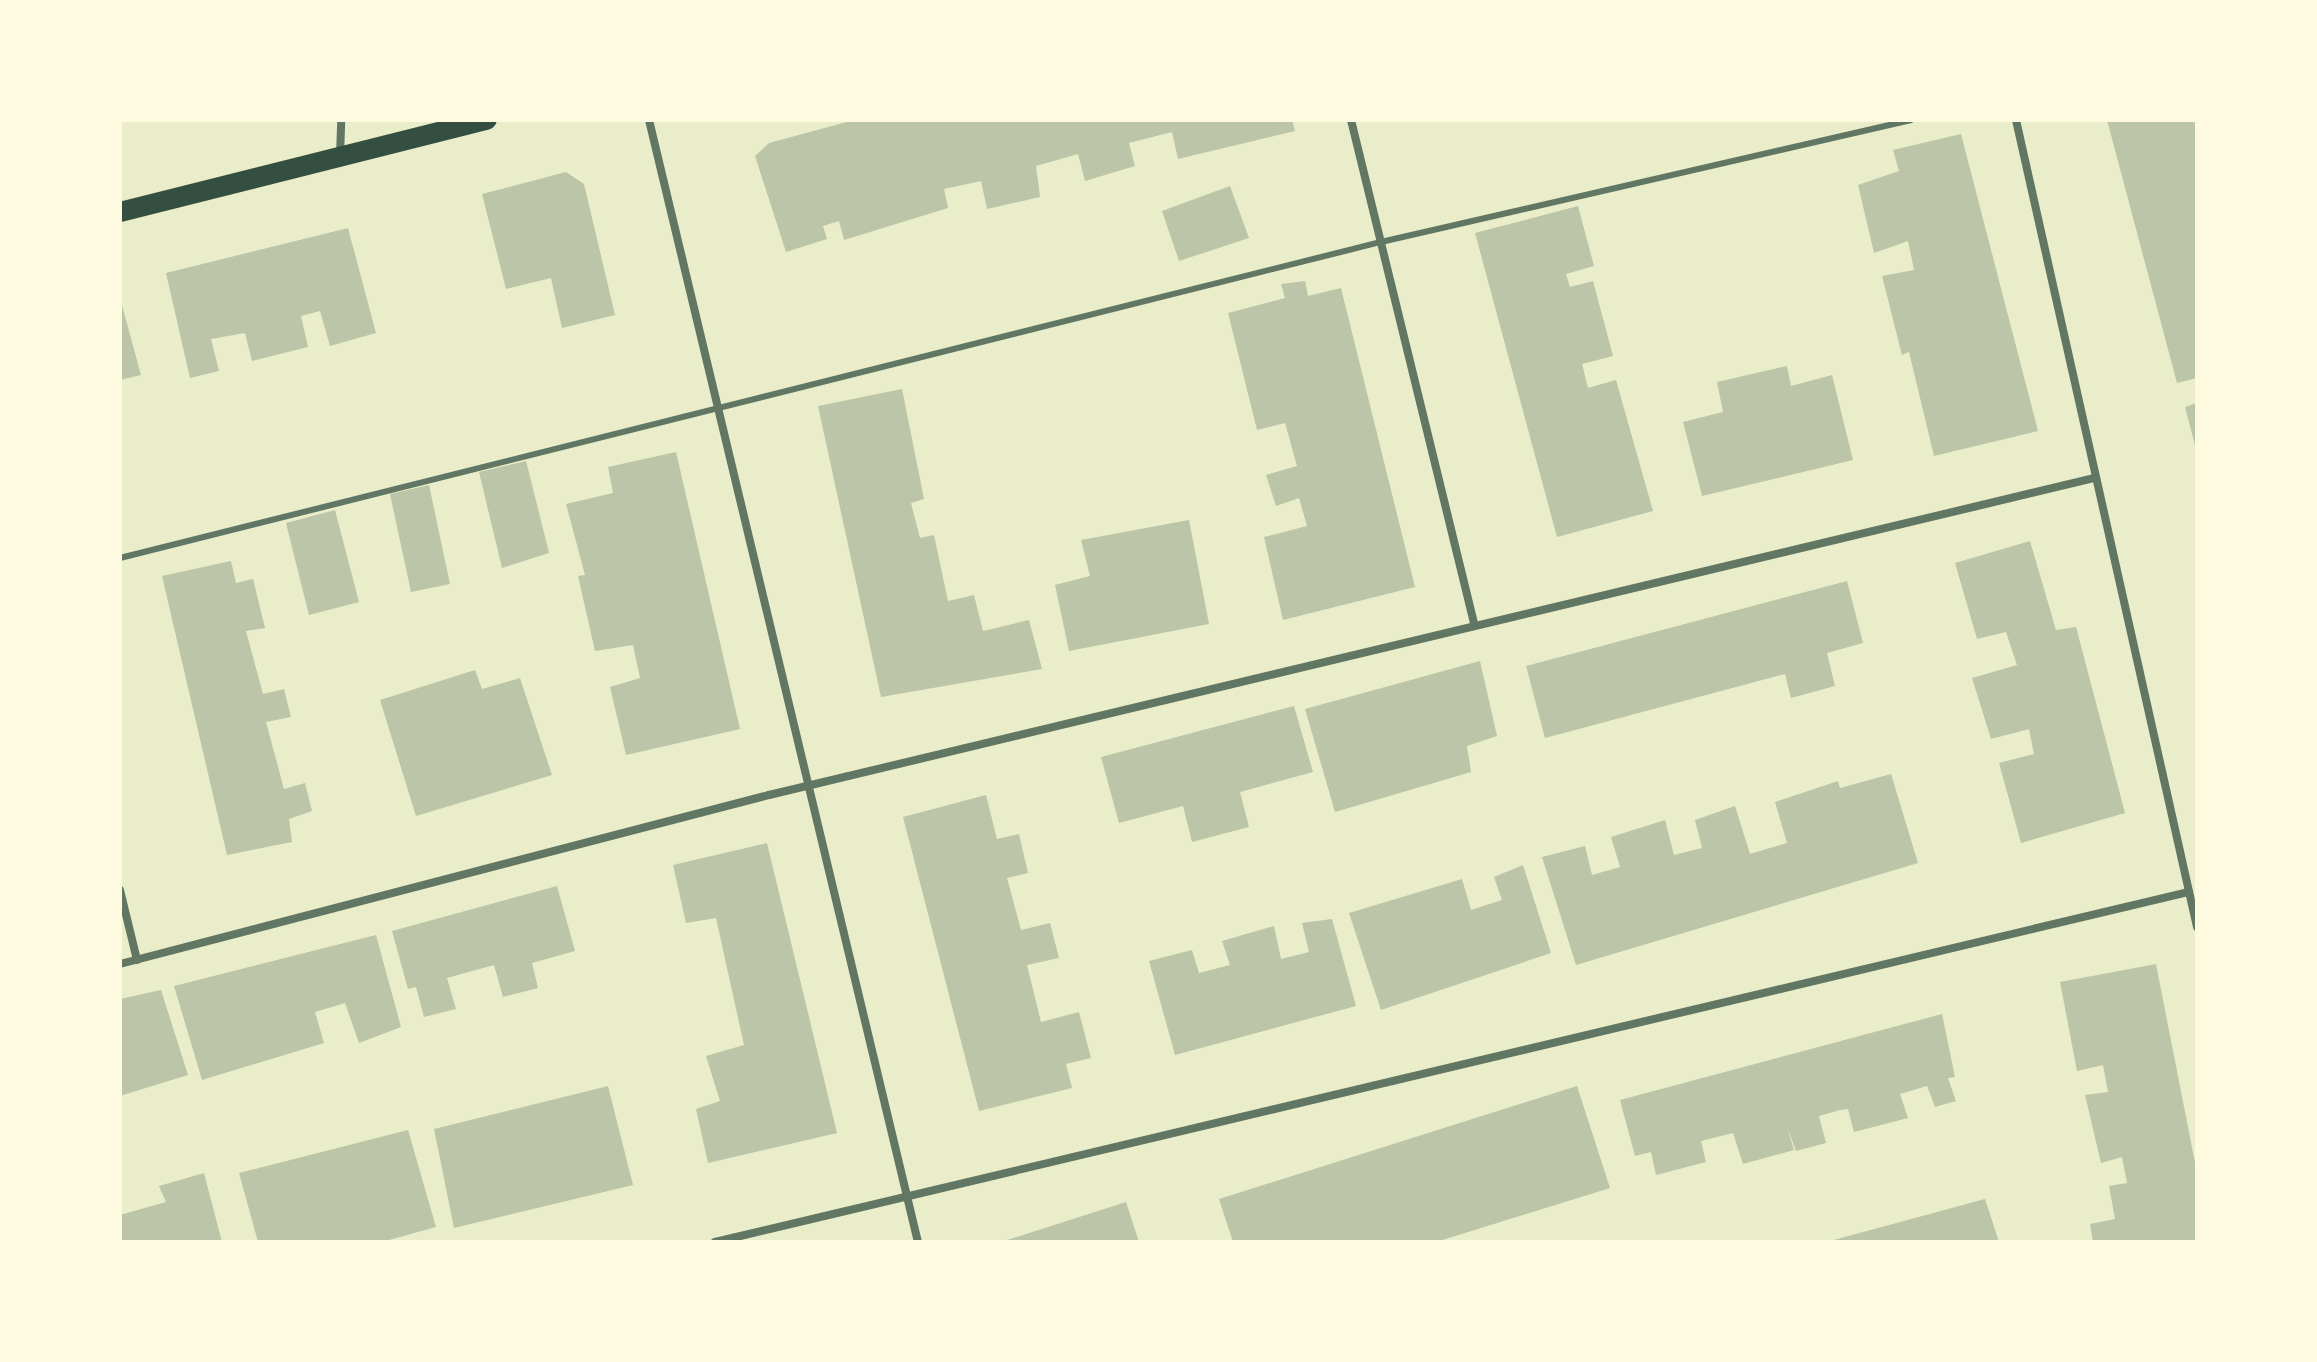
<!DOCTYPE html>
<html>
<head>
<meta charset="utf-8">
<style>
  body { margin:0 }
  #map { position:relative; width:2317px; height:1362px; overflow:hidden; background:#e9edc9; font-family:Commissioner,sans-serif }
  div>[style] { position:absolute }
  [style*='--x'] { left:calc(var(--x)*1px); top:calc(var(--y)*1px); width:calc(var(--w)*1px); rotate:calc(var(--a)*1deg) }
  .building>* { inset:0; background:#bcc5a7 }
  .service>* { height:6px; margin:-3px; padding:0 3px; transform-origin:3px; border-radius:3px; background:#617663 }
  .minor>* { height:8px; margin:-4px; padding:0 4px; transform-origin:4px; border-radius:4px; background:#617663 }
  .primary>* { height:20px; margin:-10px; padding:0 10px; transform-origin:10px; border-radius:10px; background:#344e41 }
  span { translate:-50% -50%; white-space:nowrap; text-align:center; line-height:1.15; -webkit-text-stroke:7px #fefae0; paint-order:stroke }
  .frame { position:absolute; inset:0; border:122px solid #fefae0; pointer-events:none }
</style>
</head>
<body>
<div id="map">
  <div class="building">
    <i style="clip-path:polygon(854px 120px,1292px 120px,1295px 131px,1178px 159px,1172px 132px,1129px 143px,1135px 166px,1085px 181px,1078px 154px,1036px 166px,1040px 197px,987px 209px,981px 181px,944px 189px,948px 208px,844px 240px,839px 221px,823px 226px,827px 239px,786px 252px,755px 156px,769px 143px)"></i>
    <i style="clip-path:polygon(2107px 120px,2193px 120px,2197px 125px,2197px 378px,2177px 383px)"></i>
    <i style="clip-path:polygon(1961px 134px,2038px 431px,1934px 456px,1909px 352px,1902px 355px,1882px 276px,1914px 270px,1908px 241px,1874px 253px,1858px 185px,1899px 171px,1893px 150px)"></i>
    <i style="clip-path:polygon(566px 172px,584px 184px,615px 315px,562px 328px,551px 278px,506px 289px,482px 194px)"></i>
    <i style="clip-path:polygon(1230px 186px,1249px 238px,1179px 261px,1162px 211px)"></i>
    <i style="clip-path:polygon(1578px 206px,1594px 266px,1566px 274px,1570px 287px,1593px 281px,1613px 356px,1582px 364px,1588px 388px,1616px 380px,1653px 511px,1557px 537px,1475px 233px)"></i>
    <i style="clip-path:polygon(348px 228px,376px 333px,330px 346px,320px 311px,301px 316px,308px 347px,252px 361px,245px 333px,211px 339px,219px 371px,190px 378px,166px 273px)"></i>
    <i style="clip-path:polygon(1305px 281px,1308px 296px,1341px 288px,1415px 587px,1283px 620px,1264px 537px,1307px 526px,1299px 498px,1276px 506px,1266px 475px,1297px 466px,1285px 423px,1257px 430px,1228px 313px,1285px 298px,1281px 284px)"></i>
    <i style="clip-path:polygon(120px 298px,141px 375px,120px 380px)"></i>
    <i style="clip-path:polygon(1787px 366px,1791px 386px,1832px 375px,1853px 460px,1702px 496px,1683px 422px,1723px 412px,1717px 382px)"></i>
    <i style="clip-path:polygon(902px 389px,924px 499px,911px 503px,920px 538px,934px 535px,948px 601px,974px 595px,983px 631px,1029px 620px,1042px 669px,881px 697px,818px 406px)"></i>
    <i style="clip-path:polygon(2197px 403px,2197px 449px,2196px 449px,2185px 407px)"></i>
    <i style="clip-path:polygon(676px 452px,740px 729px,626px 755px,610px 687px,640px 678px,633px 645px,595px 651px,578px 576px,585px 575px,566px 504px,613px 493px,608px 467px)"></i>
    <i style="clip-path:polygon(526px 461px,549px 553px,502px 568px,479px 472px)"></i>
    <i style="clip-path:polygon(429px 485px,450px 584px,411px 592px,390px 494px)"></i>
    <i style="clip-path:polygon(335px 510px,359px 602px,309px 615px,286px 523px)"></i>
    <i style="clip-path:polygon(1189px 520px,1209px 624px,1069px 651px,1055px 585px,1090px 576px,1081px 540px)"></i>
    <i style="clip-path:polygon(2030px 541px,2056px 630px,2076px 627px,2125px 813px,2021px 843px,1999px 763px,2034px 754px,2029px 729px,1991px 739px,1972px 678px,2017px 665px,2006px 632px,1977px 639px,1955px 563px)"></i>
    <i style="clip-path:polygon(231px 561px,236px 583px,253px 579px,265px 628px,246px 631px,263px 694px,284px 689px,291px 717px,266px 722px,284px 789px,305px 783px,312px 811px,289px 819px,292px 842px,227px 855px,162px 576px)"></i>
    <i style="clip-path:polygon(1847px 581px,1863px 643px,1827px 653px,1835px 686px,1791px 698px,1785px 674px,1545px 738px,1526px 666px)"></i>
    <i style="clip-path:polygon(1480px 661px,1497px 736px,1467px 746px,1471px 772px,1335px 812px,1305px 709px)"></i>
    <i style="clip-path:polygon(475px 670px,482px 689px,520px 678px,552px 775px,416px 816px,380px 700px)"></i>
    <i style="clip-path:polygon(1294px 706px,1313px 772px,1240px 792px,1249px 827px,1192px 842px,1183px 806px,1119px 823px,1101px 757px)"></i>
    <i style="clip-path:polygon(1891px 774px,1918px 863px,1576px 965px,1542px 857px,1585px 846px,1592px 875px,1620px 867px,1611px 837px,1665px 820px,1674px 855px,1702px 848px,1695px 820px,1735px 806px,1750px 854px,1787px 843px,1775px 802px,1838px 781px,1840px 788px)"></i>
    <i style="clip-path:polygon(986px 795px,997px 839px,1019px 834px,1028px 873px,1007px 878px,1021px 930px,1050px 923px,1059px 958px,1027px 965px,1041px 1022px,1079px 1012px,1091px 1058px,1066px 1064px,1072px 1088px,979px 1111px,903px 817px)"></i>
    <i style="clip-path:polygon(767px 843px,837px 1133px,708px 1163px,696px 1109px,720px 1101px,706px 1056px,744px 1045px,716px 918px,686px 923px,673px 865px)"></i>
    <i style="clip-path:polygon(1523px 865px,1551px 953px,1381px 1010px,1349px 913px,1462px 879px,1471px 910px,1502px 900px,1494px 877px)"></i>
    <i style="clip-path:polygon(557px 886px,575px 951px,532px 963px,538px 988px,503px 997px,494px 965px,447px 978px,456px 1009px,424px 1017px,416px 987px,408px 989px,392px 931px)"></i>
    <i style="clip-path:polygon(1332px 919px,1356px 1006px,1175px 1055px,1149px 961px,1192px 950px,1199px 973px,1230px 965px,1222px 941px,1274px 926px,1281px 959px,1309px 952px,1302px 923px)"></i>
    <i style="clip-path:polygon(376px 935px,401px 1027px,359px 1043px,345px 1003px,315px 1012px,324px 1043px,202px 1080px,174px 986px)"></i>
    <i style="clip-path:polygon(2156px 964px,2197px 1173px,2197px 1242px,2093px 1242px,2090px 1224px,2115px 1219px,2109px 1186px,2127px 1183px,2122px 1157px,2101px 1163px,2085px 1095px,2108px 1092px,2103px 1065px,2077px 1071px,2060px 982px)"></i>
    <i style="clip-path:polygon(161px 990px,188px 1075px,120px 1096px,120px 999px)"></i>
    <i style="clip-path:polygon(1942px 1014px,1955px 1077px,1948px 1078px,1956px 1101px,1935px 1107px,1927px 1086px,1900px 1094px,1908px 1118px,1854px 1132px,1848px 1109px,1840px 1110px,1819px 1116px,1826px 1143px,1796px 1151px,1787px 1127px,1794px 1150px,1743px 1164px,1733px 1133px,1701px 1141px,1706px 1162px,1656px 1175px,1651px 1152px,1635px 1156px,1620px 1100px)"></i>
    <i style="clip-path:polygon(608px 1086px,633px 1185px,454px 1228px,434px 1129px)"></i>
    <i style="clip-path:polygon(1577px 1086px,1610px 1188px,1436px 1242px,1233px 1242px,1219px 1199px)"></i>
    <i style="clip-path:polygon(408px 1130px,436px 1227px,382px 1242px,258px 1242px,239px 1173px)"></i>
    <i style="clip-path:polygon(204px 1173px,222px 1242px,120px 1242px,120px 1215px,166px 1202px,159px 1186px)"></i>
    <i style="clip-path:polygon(1985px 1199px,1999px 1242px,1830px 1242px,1830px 1241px)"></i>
    <i style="clip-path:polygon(1126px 1202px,1139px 1242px,1004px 1242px,1004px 1241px)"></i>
  </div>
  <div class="service">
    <i style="--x:120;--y:558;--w:1300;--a:-14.07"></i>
    <i style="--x:1381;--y:242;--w:544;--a:-12.96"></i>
  </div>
  <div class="minor">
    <i style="--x:649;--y:120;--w:1154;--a:76.52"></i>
    <i style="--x:1351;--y:120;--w:518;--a:76.26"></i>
    <i style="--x:2016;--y:120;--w:827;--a:77.36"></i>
    <i style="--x:340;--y:156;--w:36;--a:-88"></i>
    <i style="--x:120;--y:890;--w:72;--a:76.3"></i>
    <i style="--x:120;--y:964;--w:671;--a:-14.6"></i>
    <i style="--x:769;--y:795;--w:1362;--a:-13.45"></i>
    <i style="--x:715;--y:1242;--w:1515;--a:-13.36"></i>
  </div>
  <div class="primary">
    <i style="--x:120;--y:212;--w:378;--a:-14.1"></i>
  </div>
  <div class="frame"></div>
</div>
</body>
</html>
